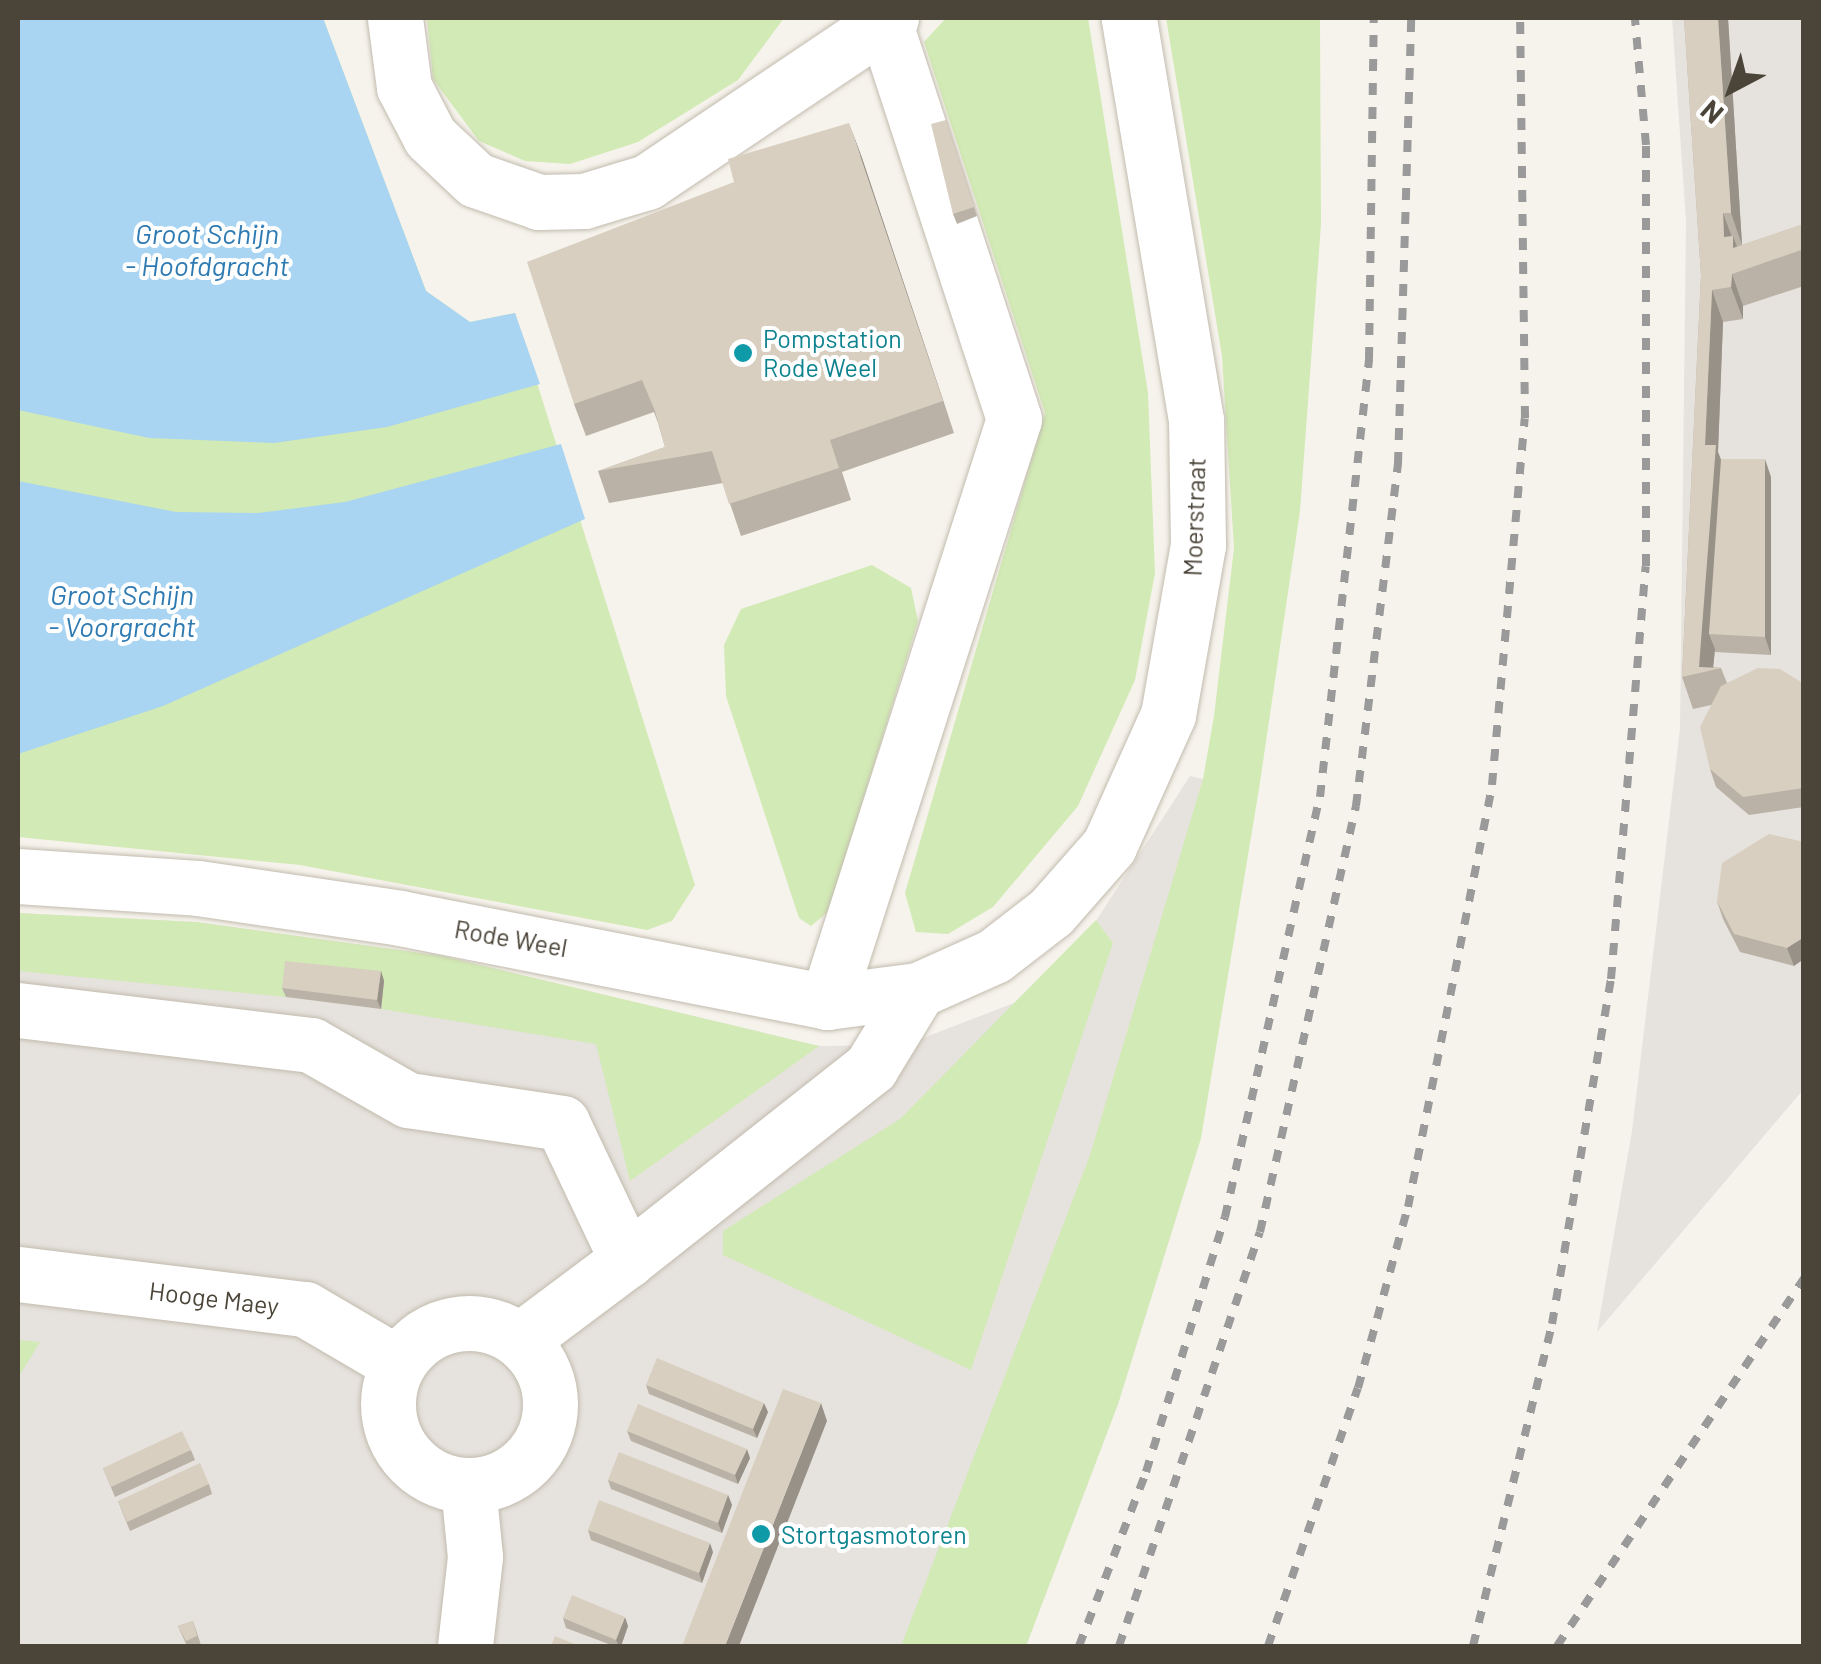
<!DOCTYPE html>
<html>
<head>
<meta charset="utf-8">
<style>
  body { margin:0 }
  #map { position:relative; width:1821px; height:1664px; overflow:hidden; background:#f6f3ec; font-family:Barlow,sans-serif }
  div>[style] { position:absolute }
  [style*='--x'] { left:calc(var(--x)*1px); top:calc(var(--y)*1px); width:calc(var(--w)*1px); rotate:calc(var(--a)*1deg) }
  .industrial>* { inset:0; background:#e6e2dd }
  .green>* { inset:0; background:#d2eab5 }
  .water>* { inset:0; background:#a9d4f2 }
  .roads { filter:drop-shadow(0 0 2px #c2bbae) drop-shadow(0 0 2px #c2bbae) }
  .minor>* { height:55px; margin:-27.5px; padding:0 27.5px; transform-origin:27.5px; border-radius:27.5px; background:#fff }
  .minor>.ring { margin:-27.5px; padding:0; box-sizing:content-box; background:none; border:55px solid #fff; border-radius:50% }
  .rail>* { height:8px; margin-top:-4px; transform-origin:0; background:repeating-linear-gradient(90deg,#9a9a9a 0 12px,transparent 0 24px) }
  .wall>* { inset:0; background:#bab2a6 }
  .shaded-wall>* { inset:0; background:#979187 }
  .building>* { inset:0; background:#d8cfc1 }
  .dots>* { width:28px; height:28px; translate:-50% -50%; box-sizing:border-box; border:5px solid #fff; border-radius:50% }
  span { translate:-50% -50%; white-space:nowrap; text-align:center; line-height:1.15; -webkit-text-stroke:8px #fff; paint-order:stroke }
  .culture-label { font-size:25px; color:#0d838f }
  .left { translate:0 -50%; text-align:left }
  .street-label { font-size:25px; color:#4b4439 }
  .water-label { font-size:28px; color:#2e7ab2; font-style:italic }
  .frame { position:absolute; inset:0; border:20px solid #4b4439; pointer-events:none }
  .north { position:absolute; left:1681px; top:40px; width:100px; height:100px; -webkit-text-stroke:8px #fff; paint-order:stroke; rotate:221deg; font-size:28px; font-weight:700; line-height:40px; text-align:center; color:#4b4439 }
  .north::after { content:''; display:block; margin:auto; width:35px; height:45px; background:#4b4439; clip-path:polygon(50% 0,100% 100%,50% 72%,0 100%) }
</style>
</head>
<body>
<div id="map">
  <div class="industrial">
    <i style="clip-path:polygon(1672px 18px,1803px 18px,1803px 1090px,1597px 1332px,1632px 1131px,1680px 729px,1686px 221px)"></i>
    <i style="clip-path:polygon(1190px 776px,1203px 779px,1201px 1138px,1118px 1404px,1026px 1646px,18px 1646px,18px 913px,196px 922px,442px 956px,819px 1046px,905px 1045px,1014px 1003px,1090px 930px)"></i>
  </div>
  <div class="green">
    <i style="clip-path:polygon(18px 18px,323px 18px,426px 291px,470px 322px,515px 313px,695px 885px,672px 921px,647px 930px,300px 865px,18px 837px)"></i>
    <i style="clip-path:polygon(427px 18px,784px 18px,738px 80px,638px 142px,570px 164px,525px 161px,479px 141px,433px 79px)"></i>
    <i style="clip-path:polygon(946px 18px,1088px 18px,1148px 393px,1155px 573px,1135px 680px,1078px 806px,993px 907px,948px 934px,916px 932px,905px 893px,1045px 413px,924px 42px)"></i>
    <i style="clip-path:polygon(1166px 18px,1320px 18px,1321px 224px,1300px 511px,1259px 789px,1201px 1138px,1118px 1404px,1026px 1646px,901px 1646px,1090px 1155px,1203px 779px,1214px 716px,1234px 548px,1222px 356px)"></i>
    <i style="clip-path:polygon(872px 565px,911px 588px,918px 621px,829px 911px,811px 926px,799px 918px,726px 696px,724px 645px,741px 609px)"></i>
    <i style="clip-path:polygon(18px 913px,196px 922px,442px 956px,819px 1046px,630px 1181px,596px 1044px,381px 1009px,384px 981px,289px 971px,286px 997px,18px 971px)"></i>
    <i style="clip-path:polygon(1096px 920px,1113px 943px,971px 1370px,723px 1255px,723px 1231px,900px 1119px)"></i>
    <i style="clip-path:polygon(18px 1340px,40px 1342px,18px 1378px)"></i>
  </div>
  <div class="water">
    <i style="clip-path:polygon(18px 18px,323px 18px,426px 291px,470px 322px,515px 313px,540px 384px,387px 427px,274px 443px,149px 438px,18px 410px)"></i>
    <i style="clip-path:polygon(561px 444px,585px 519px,163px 706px,18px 754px,18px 481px,176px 512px,258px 513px,345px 502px)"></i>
  </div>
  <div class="roads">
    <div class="minor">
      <i style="--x:395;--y:18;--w:70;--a:82.6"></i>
      <i style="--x:404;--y:87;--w:56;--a:62.5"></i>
      <i style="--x:430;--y:137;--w:63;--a:43.1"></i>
      <i style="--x:476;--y:180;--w:67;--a:19.2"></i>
      <i style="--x:539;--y:202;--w:45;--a:-1.3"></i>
      <i style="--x:584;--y:201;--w:66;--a:-16.8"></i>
      <i style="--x:647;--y:182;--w:294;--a:-33.9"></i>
      <i style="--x:18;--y:876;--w:180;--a:3.8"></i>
      <i style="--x:198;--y:888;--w:204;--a:8.4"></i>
      <i style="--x:400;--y:918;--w:435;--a:11.1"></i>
      <i style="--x:827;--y:1002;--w:92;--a:-7.5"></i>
      <i style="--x:918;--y:990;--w:83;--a:-24.1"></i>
      <i style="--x:994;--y:956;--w:72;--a:-37.7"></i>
      <i style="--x:1051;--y:912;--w:88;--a:-48.7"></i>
      <i style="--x:1109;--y:846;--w:144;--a:-65.8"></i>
      <i style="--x:1168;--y:715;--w:173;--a:-80"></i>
      <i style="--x:1198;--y:545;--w:125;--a:-90.9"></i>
      <i style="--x:1196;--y:420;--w:408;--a:-99.5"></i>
      <i style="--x:827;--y:1002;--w:612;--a:-72.22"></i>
      <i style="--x:1014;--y:419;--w:422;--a:-108.1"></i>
      <i style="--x:18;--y:1010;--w:295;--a:6.8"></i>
      <i style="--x:311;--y:1045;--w:112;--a:29.6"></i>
      <i style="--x:408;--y:1100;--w:156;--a:8.5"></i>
      <i style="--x:562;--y:1123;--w:152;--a:64.6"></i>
      <i style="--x:627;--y:1260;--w:134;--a:143.2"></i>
      <i style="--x:627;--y:1260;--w:311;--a:-38.3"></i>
      <i style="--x:871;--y:1067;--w:90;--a:-58.6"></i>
      <i style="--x:18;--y:1274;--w:289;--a:7"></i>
      <i style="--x:305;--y:1309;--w:107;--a:30.4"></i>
      <i class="ring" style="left:388px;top:1323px;width:107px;height:107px"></i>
      <i style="--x:465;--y:1646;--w:90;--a:-83.6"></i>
      <i style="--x:475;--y:1557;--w:72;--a:-95.6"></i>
    </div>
  </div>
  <div class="rail">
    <i style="--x:1079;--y:1646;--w:186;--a:-68.9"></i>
    <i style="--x:1146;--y:1472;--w:267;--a:-72.8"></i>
    <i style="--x:1225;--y:1217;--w:431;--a:-77.3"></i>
    <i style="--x:1320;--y:797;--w:441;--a:-83.6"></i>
    <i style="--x:1369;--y:359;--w:341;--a:-89.2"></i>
    <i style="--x:1119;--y:1646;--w:437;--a:-71.2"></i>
    <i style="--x:1260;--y:1232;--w:437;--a:-77.3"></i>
    <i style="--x:1356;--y:806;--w:345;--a:-83"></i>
    <i style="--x:1398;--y:464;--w:446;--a:-88.3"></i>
    <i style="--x:1268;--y:1646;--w:273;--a:-70.8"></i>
    <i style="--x:1358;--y:1388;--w:188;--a:-74.6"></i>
    <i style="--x:1408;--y:1207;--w:430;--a:-78.7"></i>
    <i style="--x:1492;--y:785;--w:368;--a:-84.9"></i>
    <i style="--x:1525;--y:418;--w:400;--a:-90.7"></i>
    <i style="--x:1473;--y:1646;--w:332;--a:-76.2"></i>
    <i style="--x:1552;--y:1324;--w:350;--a:-80.3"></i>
    <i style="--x:1611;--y:979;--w:414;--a:-85.2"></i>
    <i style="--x:1646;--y:566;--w:421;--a:-90"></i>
    <i style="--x:1646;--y:145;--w:127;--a:-95"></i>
    <i style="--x:1557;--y:1646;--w:443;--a:-56.1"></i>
  </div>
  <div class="wall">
    <i style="clip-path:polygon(1684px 18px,1728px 18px,1742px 245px,1804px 224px,1804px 286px,1743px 306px,1743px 319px,1723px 322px,1718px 452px,1721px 459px,1771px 477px,1771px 655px,1715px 652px,1715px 649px,1713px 667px,1721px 668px,1727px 683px,1804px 684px,1804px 807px,1749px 815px,1716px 787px,1710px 769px,1711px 705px,1693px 709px,1682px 677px,1701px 275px)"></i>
    <i style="clip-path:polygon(946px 120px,977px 216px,957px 224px,953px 214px)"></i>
    <i style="clip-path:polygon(861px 155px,954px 433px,842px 472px,851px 500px,741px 536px,723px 483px,609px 503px,598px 471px,665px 447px,658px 423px,654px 412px,586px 436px,574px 404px)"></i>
    <i style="clip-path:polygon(1804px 842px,1794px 966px,1740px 952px,1723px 919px,1717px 901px)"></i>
    <i style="clip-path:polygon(381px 971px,384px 981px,381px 1009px,286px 997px,282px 988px)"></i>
    <i style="clip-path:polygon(646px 1385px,768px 1412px,757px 1438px,649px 1394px)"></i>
    <i style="clip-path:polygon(627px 1431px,750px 1458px,738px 1484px,631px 1441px)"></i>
    <i style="clip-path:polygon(191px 1450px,195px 1460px,115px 1497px,103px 1468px)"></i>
    <i style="clip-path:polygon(608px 1480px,728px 1495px,732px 1505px,722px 1533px,611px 1489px)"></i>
    <i style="clip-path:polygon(209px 1484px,212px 1494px,130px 1531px,118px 1501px)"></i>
    <i style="clip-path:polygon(588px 1530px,713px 1552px,702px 1583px,591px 1540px)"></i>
    <i style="clip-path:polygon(563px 1618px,628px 1626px,621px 1646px,614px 1646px,566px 1628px)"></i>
    <i style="clip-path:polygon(193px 1621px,201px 1645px,187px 1646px,178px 1626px)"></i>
  </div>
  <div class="shaded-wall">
    <i style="clip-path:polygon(1718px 18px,1728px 18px,1742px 245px,1731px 213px)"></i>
    <i style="clip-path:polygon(849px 123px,861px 155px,954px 433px,943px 401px)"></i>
    <i style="clip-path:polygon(1723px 213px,1733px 240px,1733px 236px,1745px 268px,1724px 237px)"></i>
    <i style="clip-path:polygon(1732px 274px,1743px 306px,1743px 319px,1731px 287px)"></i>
    <i style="clip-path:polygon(1712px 290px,1723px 322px,1718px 452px,1727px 477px,1709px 634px,1715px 649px,1713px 669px,1699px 667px,1705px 445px)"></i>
    <i style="clip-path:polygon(1765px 459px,1771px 477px,1771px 655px,1765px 637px)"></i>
    <i style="clip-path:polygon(1804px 937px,1804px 959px,1794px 966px,1787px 948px)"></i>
    <i style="clip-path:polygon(381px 971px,384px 981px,381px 1009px,377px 1000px)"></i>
    <i style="clip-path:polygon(18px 1040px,20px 1046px,18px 1068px)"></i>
    <i style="clip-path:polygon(764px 1403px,768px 1412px,757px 1438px,753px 1429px)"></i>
    <i style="clip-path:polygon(821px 1403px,827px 1421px,739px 1646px,725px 1646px)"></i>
    <i style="clip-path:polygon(747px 1449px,750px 1458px,738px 1484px,735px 1475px)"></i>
    <i style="clip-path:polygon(728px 1495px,732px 1505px,722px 1533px,718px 1523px)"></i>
    <i style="clip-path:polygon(710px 1543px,713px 1552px,702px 1583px,699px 1573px)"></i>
    <i style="clip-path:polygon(625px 1617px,628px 1626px,621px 1646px,619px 1646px,616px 1640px)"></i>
  </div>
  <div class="building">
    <i style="clip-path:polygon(1684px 18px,1718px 18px,1731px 213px,1723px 213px,1724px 237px,1733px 236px,1733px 248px,1804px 224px,1804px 249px,1732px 274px,1731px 287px,1712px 290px,1705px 445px,1716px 445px,1699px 667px,1721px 668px,1682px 677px,1701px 275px)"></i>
    <i style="clip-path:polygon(946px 120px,974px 207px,953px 214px,931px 124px)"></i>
    <i style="clip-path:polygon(849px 123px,943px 401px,830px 440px,839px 468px,729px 504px,712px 451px,598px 471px,665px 447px,655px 411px,642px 380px,574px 404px,527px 262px,734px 182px,728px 159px)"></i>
    <i style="clip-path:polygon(1721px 459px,1765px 459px,1765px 637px,1709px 634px)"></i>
    <i style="clip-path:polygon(1758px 668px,1780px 669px,1804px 684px,1804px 788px,1743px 797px,1710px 769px,1700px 727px,1721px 686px)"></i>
    <i style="clip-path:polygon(1769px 834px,1804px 842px,1804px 937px,1787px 948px,1734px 934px,1717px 901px,1722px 863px)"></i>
    <i style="clip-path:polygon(285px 961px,381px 971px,377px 1000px,282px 988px)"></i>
    <i style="clip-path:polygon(657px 1358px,764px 1403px,753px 1429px,646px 1385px)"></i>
    <i style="clip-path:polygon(783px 1389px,821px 1403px,725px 1646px,682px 1646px)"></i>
    <i style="clip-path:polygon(638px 1404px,747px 1449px,735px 1475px,627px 1431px)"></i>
    <i style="clip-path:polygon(182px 1431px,191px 1450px,111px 1487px,103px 1468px)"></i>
    <i style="clip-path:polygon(619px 1452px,728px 1495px,718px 1523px,608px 1480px)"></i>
    <i style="clip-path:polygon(200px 1463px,209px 1484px,127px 1522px,118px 1501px)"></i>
    <i style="clip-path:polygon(599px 1500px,710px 1543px,699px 1573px,588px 1530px)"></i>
    <i style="clip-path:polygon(572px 1595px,625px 1617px,616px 1640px,563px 1618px)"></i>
    <i style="clip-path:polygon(193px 1621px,197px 1636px,186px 1641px,178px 1626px)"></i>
    <i style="clip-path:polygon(555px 1636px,579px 1646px,551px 1646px)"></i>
  </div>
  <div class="dots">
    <i style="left:743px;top:353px;background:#0f9aa8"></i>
    <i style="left:761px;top:1534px;background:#0f9aa8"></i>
  </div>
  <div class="culture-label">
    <span class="left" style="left:763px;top:353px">Pompstation<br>Rode Weel</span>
    <span class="left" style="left:781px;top:1534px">Stortgasmotoren</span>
  </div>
  <div class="street-label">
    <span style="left:1194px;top:517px;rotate:-88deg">Moerstraat</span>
    <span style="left:511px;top:938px;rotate:10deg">Rode Weel</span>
    <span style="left:214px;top:1298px;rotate:7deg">Hooge Maey</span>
  </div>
  <div class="water-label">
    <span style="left:207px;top:249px">Groot Schijn<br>- Hoofdgracht</span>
    <span style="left:122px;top:610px">Groot Schijn<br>- Voorgracht</span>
  </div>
  <div class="frame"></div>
  <div class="north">N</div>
</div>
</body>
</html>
